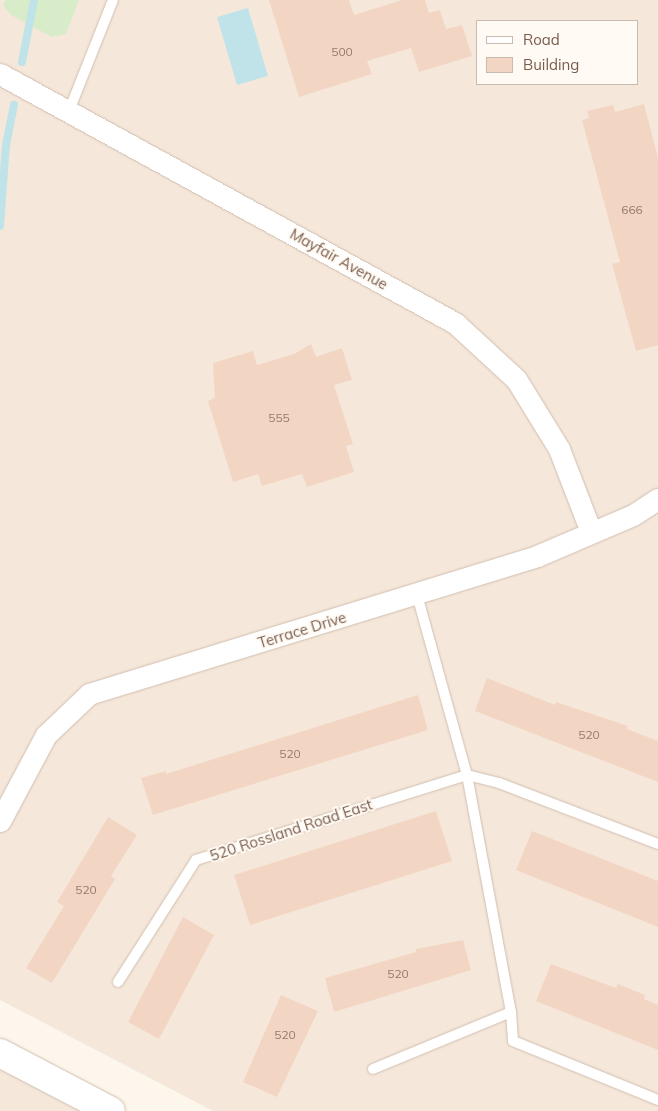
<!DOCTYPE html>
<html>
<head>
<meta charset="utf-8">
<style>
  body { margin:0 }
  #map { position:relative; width:658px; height:1111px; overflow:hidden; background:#fdf6ec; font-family:Mulish,sans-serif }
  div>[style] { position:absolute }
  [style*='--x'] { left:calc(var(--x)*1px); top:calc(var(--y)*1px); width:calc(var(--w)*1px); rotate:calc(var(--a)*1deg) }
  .residential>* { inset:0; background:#f5e8da }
  .green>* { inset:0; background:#d8ecc9 }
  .water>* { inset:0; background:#bfe3e8 }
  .stream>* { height:8px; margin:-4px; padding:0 4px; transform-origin:4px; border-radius:4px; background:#bfe3e8 }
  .building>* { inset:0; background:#f3d5c3 }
  .roads { filter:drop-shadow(0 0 1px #d1beb0) drop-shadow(0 0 1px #d1beb0) }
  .service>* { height:10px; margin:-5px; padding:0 5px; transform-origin:5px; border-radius:5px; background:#fff }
  .minor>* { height:21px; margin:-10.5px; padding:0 10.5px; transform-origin:10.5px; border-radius:10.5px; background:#fff }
  .secondary>* { height:28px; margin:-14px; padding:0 14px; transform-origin:14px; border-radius:14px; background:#fff }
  span { translate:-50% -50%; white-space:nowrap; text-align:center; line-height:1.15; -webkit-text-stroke:4px #fffaf3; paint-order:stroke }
  .number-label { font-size:12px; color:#987a6a }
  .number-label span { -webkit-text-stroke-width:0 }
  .street-label { font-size:15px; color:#7a5c4d }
  .legend { position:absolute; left:476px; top:20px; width:162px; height:65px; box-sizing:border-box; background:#fffaf3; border:1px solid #cabbb1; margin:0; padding:6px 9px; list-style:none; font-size:15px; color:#7a5c4d }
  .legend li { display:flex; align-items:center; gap:10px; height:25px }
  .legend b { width:25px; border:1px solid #cabbb1 }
</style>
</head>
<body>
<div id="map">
  <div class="residential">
    <i style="clip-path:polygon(evenodd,0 0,658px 0,658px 1111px,213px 1111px,0 1000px,0 0,477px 21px,637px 21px,637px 84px,477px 84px,477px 21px)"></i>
    <i style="clip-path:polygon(0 1053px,111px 1111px,0 1111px)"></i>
  </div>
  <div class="green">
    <i style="clip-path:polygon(6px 0,79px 0,66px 34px,52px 37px,11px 15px,3px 5px)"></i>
  </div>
  <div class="water">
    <i style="clip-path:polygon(248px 8px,268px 76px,237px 85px,217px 17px)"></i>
  </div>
  <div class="stream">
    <i style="--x:22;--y:62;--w:63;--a:-79"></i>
    <i style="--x:0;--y:226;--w:81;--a:-85.8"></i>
    <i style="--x:6;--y:145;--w:41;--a:-78.7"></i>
  </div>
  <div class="building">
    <i style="clip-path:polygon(269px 0,349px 0,354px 15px,402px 0,425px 0,429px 13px,440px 10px,446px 29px,462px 25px,472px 56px,419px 72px,411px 48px,367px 61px,372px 74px,299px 97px)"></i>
    <i style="clip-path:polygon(644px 104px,658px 158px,658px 345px,636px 351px,612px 264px,620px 262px,582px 120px,589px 118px,587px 111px,613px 105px,615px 112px)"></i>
    <i style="clip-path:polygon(311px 344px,316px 357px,342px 348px,352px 380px,334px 385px,353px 444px,346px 446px,354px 472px,307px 487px,302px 474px,262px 486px,258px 474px,233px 482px,208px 401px,215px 398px,213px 363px,253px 351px,257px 365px,294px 354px)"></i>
    <i style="clip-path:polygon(487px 678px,555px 705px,556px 702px,628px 726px,627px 729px,658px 741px,658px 782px,475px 711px)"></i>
    <i style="clip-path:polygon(418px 695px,428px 730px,153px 815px,141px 778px,166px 771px,166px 774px)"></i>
    <i style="clip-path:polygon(436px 811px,452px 861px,250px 925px,234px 875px)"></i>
    <i style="clip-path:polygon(108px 817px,137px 835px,111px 876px,115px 879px,52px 983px,26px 968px,64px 906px,57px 902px)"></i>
    <i style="clip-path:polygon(532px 831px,658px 881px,658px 927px,516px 870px)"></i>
    <i style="clip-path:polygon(183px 917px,214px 935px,159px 1039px,128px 1022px)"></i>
    <i style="clip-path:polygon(463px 940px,471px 970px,334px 1012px,325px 978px,416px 952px,416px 949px)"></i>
    <i style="clip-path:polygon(551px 964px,616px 988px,618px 984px,645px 995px,644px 999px,658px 1005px,658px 1050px,536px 1001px)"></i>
    <i style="clip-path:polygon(281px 995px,318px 1011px,277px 1097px,243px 1082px)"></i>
  </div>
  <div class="roads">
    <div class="service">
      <i style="--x:69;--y:111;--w:119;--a:-68.4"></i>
      <i style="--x:417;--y:595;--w:187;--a:74.5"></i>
      <i style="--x:467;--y:775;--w:241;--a:79.5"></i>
      <i style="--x:118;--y:982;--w:145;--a:-57.4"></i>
      <i style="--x:196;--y:860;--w:284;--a:-17.4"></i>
      <i style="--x:467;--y:775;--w:33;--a:14"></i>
      <i style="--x:499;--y:783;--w:170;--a:21"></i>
      <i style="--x:373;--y:1069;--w:149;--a:-22.4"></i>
      <i style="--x:511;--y:1012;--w:29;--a:86"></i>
      <i style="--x:513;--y:1041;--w:157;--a:22.1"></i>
    </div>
    <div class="minor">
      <i style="--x:0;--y:74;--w:519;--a:28.69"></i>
      <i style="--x:455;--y:323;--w:83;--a:42.6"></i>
      <i style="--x:516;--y:379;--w:82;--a:58.4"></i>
      <i style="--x:559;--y:449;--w:89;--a:68.9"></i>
      <i style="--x:0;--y:821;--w:98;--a:-61.9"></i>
      <i style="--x:46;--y:735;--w:59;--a:-43.6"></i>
      <i style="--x:89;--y:694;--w:469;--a:-17.1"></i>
      <i style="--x:537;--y:556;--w:104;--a:-23.1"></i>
      <i style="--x:633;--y:515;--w:30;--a:-33"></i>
    </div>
    <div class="secondary">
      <i style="--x:0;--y:1053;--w:125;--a:27.6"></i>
    </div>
  </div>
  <div class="number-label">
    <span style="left:342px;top:52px">500</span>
    <span style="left:632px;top:210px">666</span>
    <span style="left:279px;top:418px">555</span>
    <span style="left:589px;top:735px">520</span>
    <span style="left:290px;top:754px">520</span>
    <span style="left:86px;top:890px">520</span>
    <span style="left:398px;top:974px">520</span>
    <span style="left:285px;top:1035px">520</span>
  </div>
  <div class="street-label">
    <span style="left:339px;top:259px;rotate:29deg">Mayfair Avenue</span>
    <span style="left:302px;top:630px;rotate:-17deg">Terrace Drive</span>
    <span style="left:291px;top:830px;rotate:-18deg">520 Rossland Road East</span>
  </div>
  <ul class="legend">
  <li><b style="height:6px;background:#fff"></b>Road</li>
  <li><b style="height:14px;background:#f3d5c3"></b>Building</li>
  </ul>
</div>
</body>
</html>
